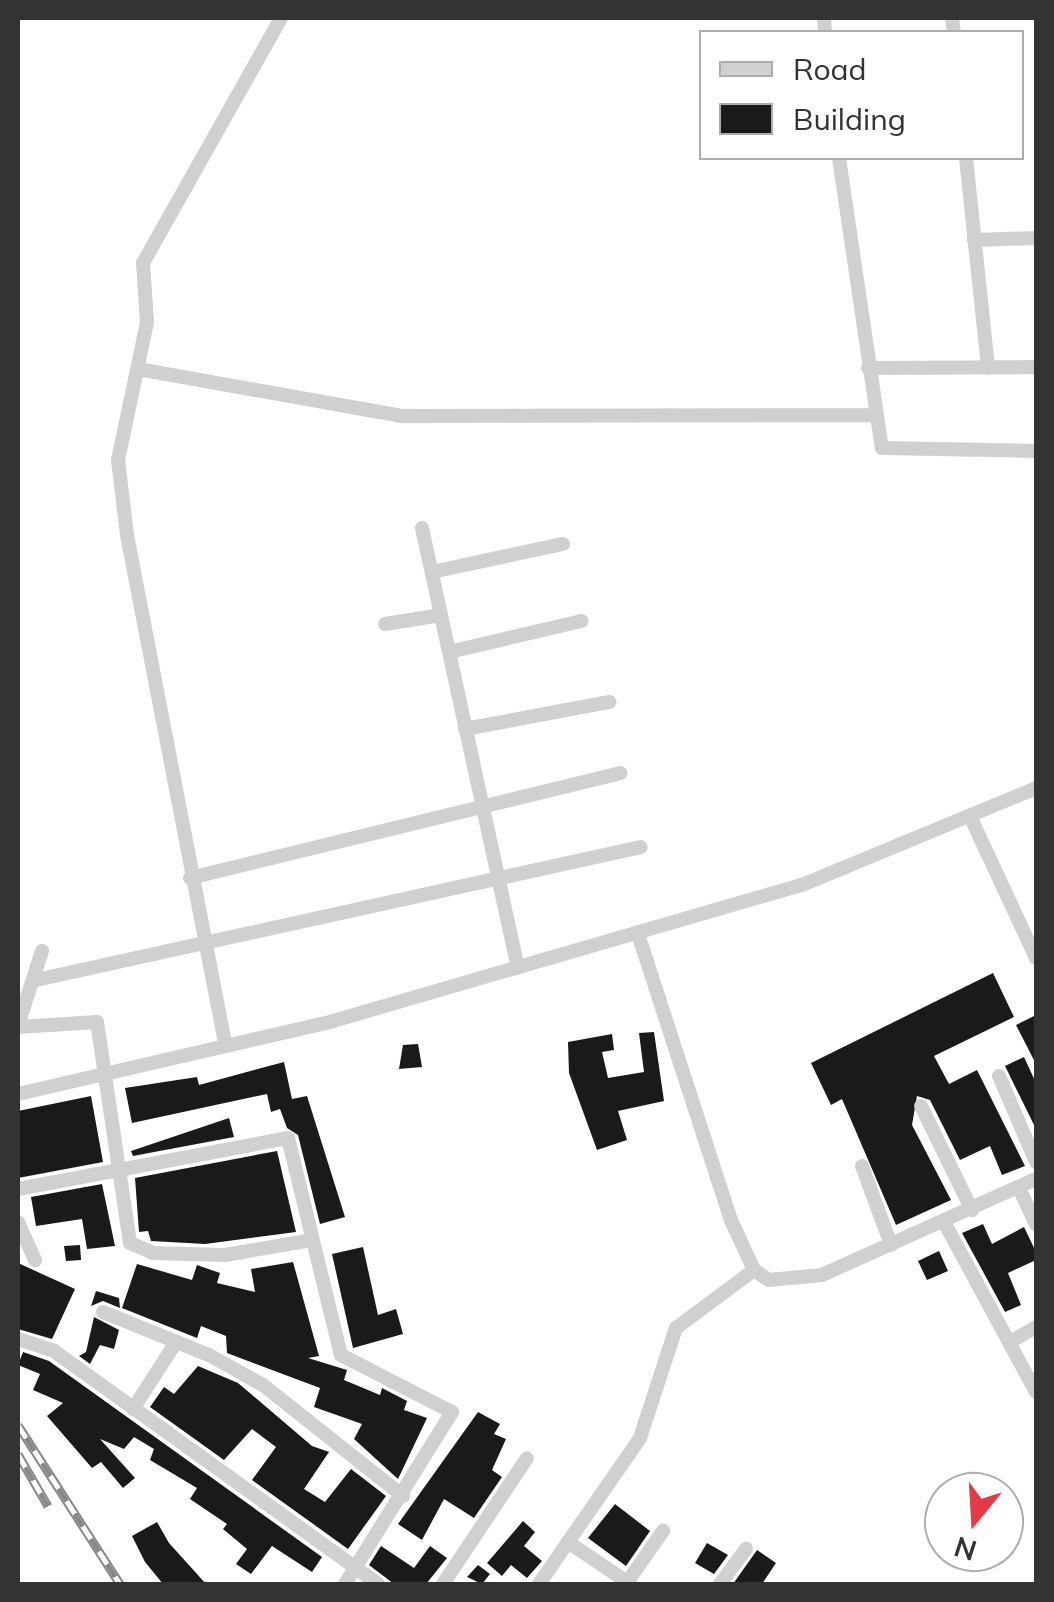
<!DOCTYPE html>
<html>
<head>
<meta charset="utf-8">
<style>
  body { margin:0 }
  #map { position:relative; width:1054px; height:1602px; overflow:hidden; background:#fff; font-family:Mulish,sans-serif }
  div>[style] { position:absolute }
  [style*='--x'] { left:calc(var(--x)*1px); top:calc(var(--y)*1px); width:calc(var(--w)*1px); rotate:calc(var(--a)*1deg) }
  .building>* { inset:0; background:#1a1a1a }
  .street>* { height:14px; margin:-7px; padding:0 7px; transform-origin:7px; border-radius:7px; background:#d0d0d0 }
  .rail>* { height:9px; margin-top:-4.5px; transform-origin:0; background:repeating-linear-gradient(90deg,#fff 0 15px,#888 0 30px); box-sizing:border-box; border-block:2px solid #888 }
  span { translate:-50% -50%; white-space:nowrap; text-align:center; line-height:1.15; -webkit-text-stroke:10px #fff; paint-order:stroke }
  .frame { position:absolute; inset:0; border:20px solid #333; pointer-events:none }
  .legend { position:absolute; left:699px; top:30px; width:325px; height:130px; box-sizing:border-box; background:#fff; border:2px solid #adadad; margin:0; padding:12px 18px; list-style:none; font-size:30px; color:#333 }
  .legend li { display:flex; align-items:center; gap:20px; height:50px }
  .legend b { width:50px; border:2px solid #adadad }
  .north { position:absolute; left:924px; top:1472px; width:100px; height:100px; box-sizing:border-box; background:#fff; border:2px solid #adadad; border-radius:50%; rotate:198deg; font-size:28px; font-weight:700; line-height:40px; text-align:center; color:#333 }
  .north::after { content:''; display:block; margin:auto; width:35px; height:45px; background:#e63946; clip-path:polygon(50% 0,100% 100%,50% 72%,0 100%) }
</style>
</head>
<body>
<div id="map">
  <div class="building">
    <i style="clip-path:polygon(993px 973px,1014px 1017px,934px 1056px,949px 1084px,977px 1070px,1025px 1166px,1002px 1175px,990px 1146px,960px 1160px,930px 1100px,917px 1096px,912px 1125px,951px 1200px,896px 1225px,842px 1099px,831px 1105px,811px 1063px)"></i>
    <i style="clip-path:polygon(1036px 1015px,1036px 1064px,1016px 1025px)"></i>
    <i style="clip-path:polygon(654px 1032px,664px 1101px,618px 1111px,627px 1140px,597px 1150px,569px 1073px,568px 1042px,612px 1034px,614px 1050px,602px 1052px,608px 1078px,644px 1072px,639px 1033px)"></i>
    <i style="clip-path:polygon(418px 1044px,422px 1067px,399px 1069px,403px 1045px)"></i>
    <i style="clip-path:polygon(1024px 1057px,1036px 1083px,1036px 1129px,1005px 1066px)"></i>
    <i style="clip-path:polygon(284px 1062px,292px 1099px,307px 1096px,345px 1217px,320px 1224px,298px 1135px,287px 1128px,280px 1109px,271px 1112px,267px 1094px,132px 1123px,125px 1088px,197px 1077px,199px 1085px)"></i>
    <i style="clip-path:polygon(91px 1096px,103px 1162px,18px 1178px,18px 1111px)"></i>
    <i style="clip-path:polygon(229px 1118px,234px 1137px,133px 1156px,131px 1151px)"></i>
    <i style="clip-path:polygon(277px 1151px,296px 1232px,205px 1244px,151px 1241px,148px 1231px,139px 1232px,135px 1178px)"></i>
    <i style="clip-path:polygon(102px 1184px,115px 1246px,87px 1249px,82px 1219px,36px 1226px,31px 1197px)"></i>
    <i style="clip-path:polygon(983px 1224px,992px 1244px,1024px 1227px,1036px 1252px,1036px 1260px,1008px 1273px,1021px 1305px,1005px 1312px,962px 1233px)"></i>
    <i style="clip-path:polygon(80px 1245px,81px 1260px,66px 1261px,64px 1246px)"></i>
    <i style="clip-path:polygon(363px 1247px,378px 1315px,396px 1309px,403px 1334px,353px 1348px,332px 1254px)"></i>
    <i style="clip-path:polygon(939px 1251px,948px 1271px,927px 1280px,918px 1261px)"></i>
    <i style="clip-path:polygon(293px 1262px,319px 1356px,308px 1358px,347px 1370px,344px 1380px,380px 1395px,382px 1388px,407px 1401px,404px 1410px,427px 1418px,398px 1479px,354px 1439px,362px 1424px,314px 1407px,320px 1388px,227px 1353px,226px 1336px,201px 1326px,197px 1338px,122px 1308px,137px 1264px,192px 1280px,197px 1265px,220px 1273px,217px 1283px,255px 1292px,251px 1269px)"></i>
    <i style="clip-path:polygon(18px 1263px,75px 1289px,52px 1339px,18px 1329px)"></i>
    <i style="clip-path:polygon(96px 1291px,119px 1298px,120px 1308px,103px 1301px,91px 1306px)"></i>
    <i style="clip-path:polygon(94px 1317px,119px 1330px,114px 1349px,100px 1345px,90px 1364px,79px 1356px,86px 1352px)"></i>
    <i style="clip-path:polygon(23px 1352px,49px 1361px,322px 1557px,312px 1572px,272px 1546px,251px 1574px,236px 1564px,247px 1549px,223px 1529px,227px 1524px,190px 1499px,197px 1488px,150px 1460px,154px 1449px,134px 1437px,124px 1449px,100px 1439px,135px 1478px,123px 1488px,101px 1462px,92px 1468px,47px 1416px,63px 1403px,33px 1390px,40px 1374px,18px 1365px)"></i>
    <i style="clip-path:polygon(198px 1366px,238px 1383px,312px 1446px,329px 1452px,304px 1489px,325px 1502px,351px 1469px,386px 1496px,348px 1549px,252px 1480px,276px 1447px,252px 1429px,224px 1460px,150px 1407px,164px 1387px,174px 1394px)"></i>
    <i style="clip-path:polygon(478px 1412px,500px 1424px,494px 1434px,506px 1439px,492px 1470px,502px 1477px,474px 1518px,444px 1499px,422px 1540px,398px 1524px)"></i>
    <i style="clip-path:polygon(615px 1504px,650px 1531px,626px 1566px,588px 1538px)"></i>
    <i style="clip-path:polygon(523px 1521px,535px 1532px,524px 1546px,542px 1561px,527px 1578px,511px 1565px,502px 1576px,487px 1563px)"></i>
    <i style="clip-path:polygon(157px 1522px,169px 1543px,206px 1584px,163px 1584px,145px 1562px,132px 1536px)"></i>
    <i style="clip-path:polygon(707px 1543px,728px 1555px,714px 1574px,695px 1563px)"></i>
    <i style="clip-path:polygon(381px 1546px,414px 1568px,430px 1546px,447px 1558px,426px 1584px,394px 1584px,369px 1565px)"></i>
    <i style="clip-path:polygon(757px 1550px,776px 1563px,762px 1584px,733px 1584px)"></i>
    <i style="clip-path:polygon(478px 1565px,490px 1574px,482px 1584px,467px 1577px)"></i>
  </div>
  <div class="street">
    <i style="--x:824;--y:18;--w:14;--a:86"></i>
    <i style="--x:952;--y:18;--w:14;--a:82"></i>
    <i style="--x:839;--y:158;--w:293;--a:81.6"></i>
    <i style="--x:882;--y:448;--w:154;--a:1.1"></i>
    <i style="--x:966;--y:158;--w:211;--a:84"></i>
    <i style="--x:974;--y:240;--w:62;--a:-1.8"></i>
    <i style="--x:868;--y:368;--w:168;--a:-0.3"></i>
    <i style="--x:138;--y:369;--w:268;--a:10.1"></i>
    <i style="--x:402;--y:416;--w:474;--a:-0.1"></i>
    <i style="--x:422;--y:528;--w:450;--a:77.7"></i>
    <i style="--x:432;--y:572;--w:134;--a:-12.1"></i>
    <i style="--x:385;--y:624;--w:57;--a:-9.1"></i>
    <i style="--x:449;--y:652;--w:136;--a:-13.2"></i>
    <i style="--x:465;--y:729;--w:147;--a:-10.6"></i>
    <i style="--x:970;--y:816;--w:157;--a:65.1"></i>
    <i style="--x:190;--y:878;--w:443;--a:-13.7"></i>
    <i style="--x:638;--y:934;--w:301;--a:72"></i>
    <i style="--x:731;--y:1220;--w:55;--a:65.3"></i>
    <i style="--x:754;--y:1270;--w:18;--a:34"></i>
    <i style="--x:769;--y:1280;--w:53;--a:-5.4"></i>
    <i style="--x:822;--y:1275;--w:235;--a:-24.2"></i>
    <i style="--x:36;--y:980;--w:619;--a:-12.4"></i>
    <i style="--x:18;--y:1025;--w:78;--a:-72"></i>
    <i style="--x:18;--y:1027;--w:79;--a:-3.6"></i>
    <i style="--x:97;--y:1022;--w:223;--a:81.5"></i>
    <i style="--x:130;--y:1243;--w:25;--a:23"></i>
    <i style="--x:153;--y:1253;--w:72;--a:1.6"></i>
    <i style="--x:225;--y:1255;--w:88;--a:-9.8"></i>
    <i style="--x:225;--y:1043;--w:517;--a:-100.92"></i>
    <i style="--x:127;--y:535;--w:76;--a:-96.8"></i>
    <i style="--x:118;--y:460;--w:141;--a:-78.1"></i>
    <i style="--x:147;--y:322;--w:59;--a:-93.9"></i>
    <i style="--x:143;--y:263;--w:281;--a:-60.6"></i>
    <i style="--x:999;--y:1076;--w:94;--a:66.7"></i>
    <i style="--x:18;--y:1094;--w:323;--a:-13"></i>
    <i style="--x:333;--y:1021;--w:488;--a:-16.2"></i>
    <i style="--x:802;--y:885;--w:253;--a:-22.5"></i>
    <i style="--x:921;--y:1106;--w:116;--a:63.9"></i>
    <i style="--x:862;--y:1166;--w:84;--a:69.8"></i>
    <i style="--x:1019;--y:1188;--w:40;--a:65"></i>
    <i style="--x:18;--y:1189;--w:275;--a:-10.7"></i>
    <i style="--x:288;--y:1138;--w:223;--a:76.3"></i>
    <i style="--x:341;--y:1355;--w:125;--a:27.2"></i>
    <i style="--x:452;--y:1412;--w:203;--a:121.9"></i>
    <i style="--x:18;--y:1222;--w:42;--a:65.9"></i>
    <i style="--x:944;--y:1222;--w:193;--a:61.6"></i>
    <i style="--x:103;--y:1312;--w:114;--a:22.1"></i>
    <i style="--x:209;--y:1355;--w:62;--a:29.1"></i>
    <i style="--x:263;--y:1385;--w:179;--a:38.4"></i>
    <i style="--x:18;--y:1339;--w:38;--a:18"></i>
    <i style="--x:54;--y:1351;--w:399;--a:35.7"></i>
    <i style="--x:1010;--y:1342;--w:30;--a:-30"></i>
    <i style="--x:133;--y:1409;--w:80;--a:-57.3"></i>
    <i style="--x:568;--y:1542;--w:75;--a:34.1"></i>
    <i style="--x:443;--y:1584;--w:151;--a:-56.3"></i>
    <i style="--x:539;--y:1584;--w:178;--a:-55.3"></i>
    <i style="--x:640;--y:1438;--w:116;--a:-71.9"></i>
    <i style="--x:676;--y:1328;--w:97;--a:-36.6"></i>
    <i style="--x:626;--y:1584;--w:65;--a:-55.1"></i>
    <i style="--x:720;--y:1584;--w:44;--a:-53.4"></i>
  </div>
  <div class="rail">
    <i style="--x:18;--y:1425;--w:189;--a:57.3"></i>
    <i style="--x:18;--y:1454;--w:60;--a:60"></i>
  </div>
  <div class="frame"></div>
  <ul class="legend">
  <li><b style="height:12px;background:#d0d0d0"></b>Road</li>
  <li><b style="height:28px;background:#1a1a1a"></b>Building</li>
  </ul>
  <div class="north">N</div>
</div>
</body>
</html>
